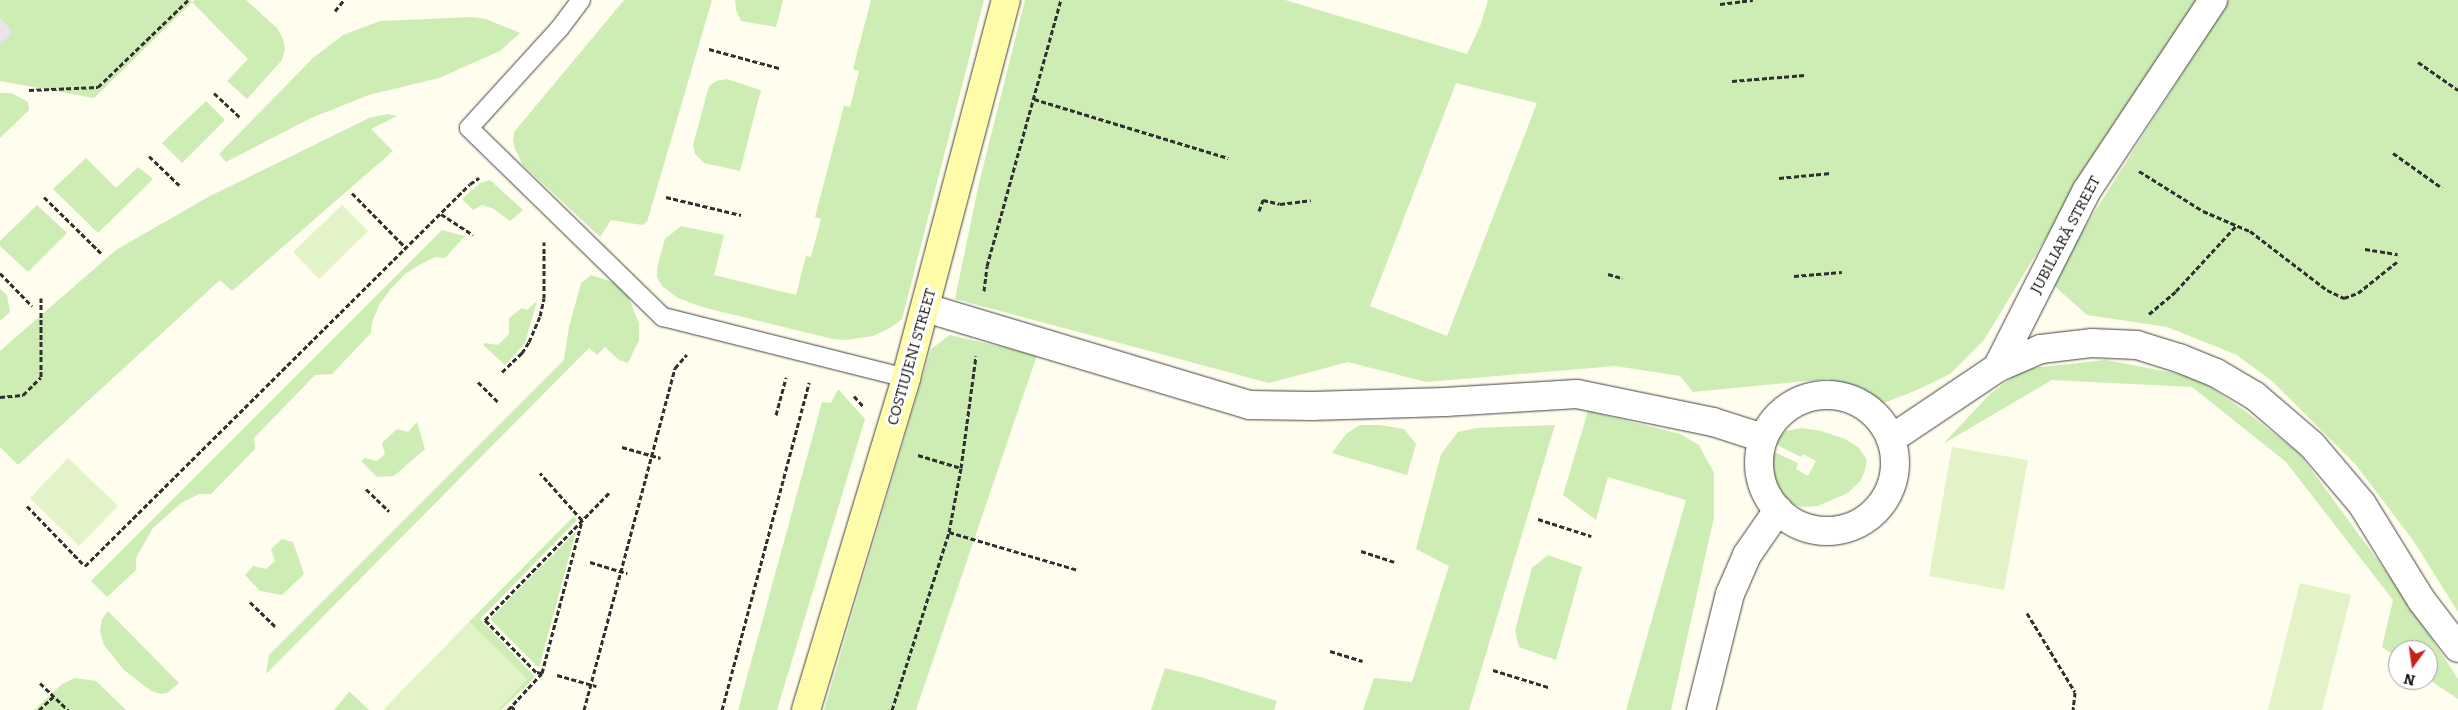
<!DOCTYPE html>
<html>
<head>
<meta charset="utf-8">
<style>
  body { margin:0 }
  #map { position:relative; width:2458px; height:710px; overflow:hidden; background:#fffdee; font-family:Bitter,serif }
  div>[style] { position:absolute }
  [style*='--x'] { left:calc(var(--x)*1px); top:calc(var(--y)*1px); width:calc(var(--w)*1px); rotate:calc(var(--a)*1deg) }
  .industrial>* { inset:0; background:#ede1ed }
  .green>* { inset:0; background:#cdedb5 }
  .pitch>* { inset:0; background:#e1f3c7 }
  .path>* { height:3px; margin-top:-1.5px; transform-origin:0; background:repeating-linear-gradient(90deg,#303030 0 5px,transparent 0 7.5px) }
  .roads { filter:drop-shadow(0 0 1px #414141) drop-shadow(0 0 1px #414141) }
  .lane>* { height:18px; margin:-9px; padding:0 9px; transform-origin:9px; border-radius:9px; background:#fff }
  .street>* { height:28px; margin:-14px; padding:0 14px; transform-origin:14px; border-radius:14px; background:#fff }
  .street>.ring { margin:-14px; padding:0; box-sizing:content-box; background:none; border:28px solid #fff; border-radius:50% }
  .secondary>* { height:28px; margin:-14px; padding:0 14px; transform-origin:14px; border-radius:14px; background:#fffca9 }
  span { translate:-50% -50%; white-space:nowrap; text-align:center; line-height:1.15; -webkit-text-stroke:5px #fff; paint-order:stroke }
  .street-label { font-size:15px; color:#0e0e0e }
  .north { position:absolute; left:2388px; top:640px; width:50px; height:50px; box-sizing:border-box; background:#fff; border:1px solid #9f9f9f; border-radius:50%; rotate:194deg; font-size:14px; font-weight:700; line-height:20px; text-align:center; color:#0e0e0e }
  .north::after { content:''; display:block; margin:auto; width:18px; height:22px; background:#c8201b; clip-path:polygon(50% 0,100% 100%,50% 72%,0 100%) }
</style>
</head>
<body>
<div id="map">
  <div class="industrial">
    <i style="clip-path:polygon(0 18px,12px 32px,0 45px)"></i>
  </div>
  <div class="green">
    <i style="clip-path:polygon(0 0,190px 0,192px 2px,195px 0,246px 0,277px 28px,283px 39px,285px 50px,282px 60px,247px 99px,227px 81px,248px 59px,192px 2px,94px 98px,0 81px,0 45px,12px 32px,0 18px)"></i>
    <i style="clip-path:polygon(624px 0,712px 0,647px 222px,642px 225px,611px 220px,600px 237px,523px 165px,515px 149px,513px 140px,514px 132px)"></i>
    <i style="clip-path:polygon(735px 0,783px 0,776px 27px,741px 21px,736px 10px)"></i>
    <i style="clip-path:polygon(871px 0,984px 0,902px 319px,890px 328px,873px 336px,846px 340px,833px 339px,702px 307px,678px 298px,662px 286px,657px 277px,657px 268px,665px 239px,681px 226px,724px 235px,714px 275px,796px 295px,806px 256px,811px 257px,821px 219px,815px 217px,844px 106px,850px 107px,859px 71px,853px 69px)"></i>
    <i style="clip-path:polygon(evenodd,1025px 0,1285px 0,1467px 54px,1481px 24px,1488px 0,2198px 0,2079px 183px,1984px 340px,1950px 374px,1917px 390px,1881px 404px,1828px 379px,1693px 392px,1680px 376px,1615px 366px,1426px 382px,1348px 362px,1269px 383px,955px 299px,979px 183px,1025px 0,1456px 83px,1537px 103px,1447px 336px,1370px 306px,1456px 83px)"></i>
    <i style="clip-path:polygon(2229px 0,2458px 0,2458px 612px,2415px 543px,2356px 465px,2272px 381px,2237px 355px,2167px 327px,2087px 315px,2050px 282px)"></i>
    <i style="clip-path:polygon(472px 17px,486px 19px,520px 33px,500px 51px,439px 78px,369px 95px,311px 118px,226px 162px,219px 154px,313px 58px,343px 35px,380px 21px)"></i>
    <i style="clip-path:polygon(726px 79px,761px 90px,740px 171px,704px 163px,695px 154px,693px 145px,709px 86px,716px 81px)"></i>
    <i style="clip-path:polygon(0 93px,11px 93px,28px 102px,29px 110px,0 138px)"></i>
    <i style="clip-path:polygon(206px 101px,225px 120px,182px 163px,162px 143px)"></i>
    <i style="clip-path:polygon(387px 114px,397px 116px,371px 129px,393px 151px,232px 291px,220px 280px,18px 465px,0 447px,0 351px,116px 250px,210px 196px,369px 118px)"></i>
    <i style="clip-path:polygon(86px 158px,116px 188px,138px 167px,153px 179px,98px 233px,53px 189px)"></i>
    <i style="clip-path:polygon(490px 180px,523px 210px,510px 221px,492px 208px,482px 205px,473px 210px,462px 199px,480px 183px)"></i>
    <i style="clip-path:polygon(37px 205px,67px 233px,28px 272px,0 246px,0 241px)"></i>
    <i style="clip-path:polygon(442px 230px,465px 236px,445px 258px,435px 257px,419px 265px,405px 274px,390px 290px,379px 305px,372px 323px,371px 333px,332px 374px,315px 375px,254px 438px,255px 449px,211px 494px,199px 494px,181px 503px,153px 528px,136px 558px,136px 570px,107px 597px,91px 581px)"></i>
    <i style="clip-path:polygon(591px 275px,616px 283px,628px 296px,639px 323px,639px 340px,628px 363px,619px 360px,605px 347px,597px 355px,589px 348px,266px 674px,269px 655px,564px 360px,569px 327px,581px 283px)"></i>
    <i style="clip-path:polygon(0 289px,7px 295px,10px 312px,0 321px)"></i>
    <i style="clip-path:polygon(537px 301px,525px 343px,505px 365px,483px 345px,485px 343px,498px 345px,509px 334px,509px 318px,522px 308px,527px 310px)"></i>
    <i style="clip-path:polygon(950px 335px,1037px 355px,916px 710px,824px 710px,931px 349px)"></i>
    <i style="clip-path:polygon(2106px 360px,2195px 377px,2245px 411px,2299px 453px,2404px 596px,2458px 679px,2458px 699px,2428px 679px,2428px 650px,2398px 650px,2398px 658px,2382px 647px,2393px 600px,2286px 462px,2192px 387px,2052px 380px,1943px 444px,1990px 394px,2024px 369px)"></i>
    <i style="clip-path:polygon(838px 389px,865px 419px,777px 710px,738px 710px,822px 402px,831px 403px)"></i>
    <i style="clip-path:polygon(1588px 411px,1680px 434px,1699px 445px,1714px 473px,1714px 517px,1671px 710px,1626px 710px,1686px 500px,1608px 477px,1596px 520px,1563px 495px)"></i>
    <i style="clip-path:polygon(417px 422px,425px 449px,394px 476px,377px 477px,361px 461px,365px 458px,377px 461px,385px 454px,382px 443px,397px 429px,408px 432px)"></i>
    <i style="clip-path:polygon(1360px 425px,1380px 425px,1404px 429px,1416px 444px,1407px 475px,1332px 453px,1346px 434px)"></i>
    <i style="clip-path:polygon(1555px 425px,1469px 710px,1363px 710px,1374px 678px,1412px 682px,1449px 566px,1416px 549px,1441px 454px,1458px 432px,1476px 428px)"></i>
    <i style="clip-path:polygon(1801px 428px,1821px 431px,1845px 439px,1859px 448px,1867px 460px,1865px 470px,1861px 480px,1848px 493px,1818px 506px,1803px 507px,1790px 503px,1777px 494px,1765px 468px,1768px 449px,1798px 463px,1796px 469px,1808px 476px,1816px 461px,1803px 454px,1801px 457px,1773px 443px,1786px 431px)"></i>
    <i style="clip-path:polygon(574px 516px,577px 520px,480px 619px,535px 677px,501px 710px,497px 710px,527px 679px,469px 622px)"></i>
    <i style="clip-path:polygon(576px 531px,539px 668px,490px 619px)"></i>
    <i style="clip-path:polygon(282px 539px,293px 542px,304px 574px,282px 595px,260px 591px,245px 575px,253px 566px,266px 569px,275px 561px,271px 549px)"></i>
    <i style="clip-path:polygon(1548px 555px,1582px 567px,1556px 660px,1519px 647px,1515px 630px,1532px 568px)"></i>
    <i style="clip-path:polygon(108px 611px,179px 683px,167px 693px,161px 694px,151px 691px,124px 670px,104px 645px,100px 632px,102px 619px)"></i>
    <i style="clip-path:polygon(1165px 668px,1204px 678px,1277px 701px,1274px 710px,1151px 710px)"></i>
    <i style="clip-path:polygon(75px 678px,96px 681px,126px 710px,34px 710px,62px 684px)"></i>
    <i style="clip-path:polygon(349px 692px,350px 692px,369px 710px,334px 710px)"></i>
  </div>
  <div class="pitch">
    <i style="clip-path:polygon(342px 205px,368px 231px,319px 279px,293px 252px)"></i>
    <i style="clip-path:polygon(1952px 447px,2028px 460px,2004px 590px,1929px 576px)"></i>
    <i style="clip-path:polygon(68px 458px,118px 506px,79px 546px,30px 498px)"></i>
    <i style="clip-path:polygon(2300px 583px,2351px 595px,2322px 710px,2268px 710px)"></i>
    <i style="clip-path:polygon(469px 622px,527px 679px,497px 710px,383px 710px)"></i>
  </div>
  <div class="path">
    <i style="--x:1720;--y:4;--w:33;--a:-7"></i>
    <i style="--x:335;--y:11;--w:14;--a:-51"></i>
    <i style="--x:709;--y:49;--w:73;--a:15.2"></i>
    <i style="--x:2418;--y:62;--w:49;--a:35"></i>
    <i style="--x:1732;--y:81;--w:73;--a:-4.7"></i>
    <i style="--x:29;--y:90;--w:69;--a:-2.5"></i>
    <i style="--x:98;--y:87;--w:125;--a:-44"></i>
    <i style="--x:214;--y:93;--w:37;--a:43"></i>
    <i style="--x:1034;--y:99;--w:203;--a:16.9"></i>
    <i style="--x:2393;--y:153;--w:60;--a:35.5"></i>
    <i style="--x:149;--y:156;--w:42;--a:44"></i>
    <i style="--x:2139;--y:171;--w:75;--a:32"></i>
    <i style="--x:2203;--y:211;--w:51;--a:23.1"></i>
    <i style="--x:2250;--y:231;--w:97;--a:37.5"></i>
    <i style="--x:2327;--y:290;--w:19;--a:25"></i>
    <i style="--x:2344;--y:298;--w:15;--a:-20"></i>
    <i style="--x:2358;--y:293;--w:51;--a:-38.7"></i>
    <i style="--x:1779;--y:178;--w:52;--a:-5.5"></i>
    <i style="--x:352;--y:193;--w:77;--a:45.5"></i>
    <i style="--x:44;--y:197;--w:80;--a:44.5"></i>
    <i style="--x:666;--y:197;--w:77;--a:13.5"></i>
    <i style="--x:1259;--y:211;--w:12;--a:-70"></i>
    <i style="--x:1263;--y:200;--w:17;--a:13"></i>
    <i style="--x:1280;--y:204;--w:31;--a:-7"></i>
    <i style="--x:441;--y:214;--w:38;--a:33"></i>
    <i style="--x:2365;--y:249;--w:33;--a:9"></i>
    <i style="--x:0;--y:273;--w:46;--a:45.9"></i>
    <i style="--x:1608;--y:274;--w:15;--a:16"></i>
    <i style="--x:1794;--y:276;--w:48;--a:-4.8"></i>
    <i style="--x:984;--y:291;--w:25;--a:-83"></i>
    <i style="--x:987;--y:266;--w:276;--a:-74.5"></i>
    <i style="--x:2149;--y:314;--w:35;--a:-40"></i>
    <i style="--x:2176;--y:291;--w:88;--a:-47.3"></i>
    <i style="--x:502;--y:372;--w:28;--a:-44"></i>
    <i style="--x:522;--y:353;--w:13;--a:-58"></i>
    <i style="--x:529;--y:342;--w:28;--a:-67"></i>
    <i style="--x:540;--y:316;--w:18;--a:-77"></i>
    <i style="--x:544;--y:298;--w:56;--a:-90"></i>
    <i style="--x:478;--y:382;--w:28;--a:45"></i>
    <i style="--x:854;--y:396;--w:13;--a:48"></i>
    <i style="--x:0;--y:397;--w:23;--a:-5"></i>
    <i style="--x:23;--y:395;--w:25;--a:-45"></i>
    <i style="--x:41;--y:377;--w:79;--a:-90"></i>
    <i style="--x:776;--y:415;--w:39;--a:-75"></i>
    <i style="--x:622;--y:447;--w:40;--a:16"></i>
    <i style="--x:918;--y:455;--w:45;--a:16.8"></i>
    <i style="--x:366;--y:489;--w:32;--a:44"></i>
    <i style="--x:27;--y:506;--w:83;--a:46"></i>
    <i style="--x:85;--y:566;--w:542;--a:-44.78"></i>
    <i style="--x:470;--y:184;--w:11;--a:-34"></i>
    <i style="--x:1538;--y:519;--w:56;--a:17.8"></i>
    <i style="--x:949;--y:532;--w:134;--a:16.4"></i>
    <i style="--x:1361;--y:551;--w:35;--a:18"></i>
    <i style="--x:590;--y:562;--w:39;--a:17"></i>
    <i style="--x:250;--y:602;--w:35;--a:44"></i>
    <i style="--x:2027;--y:613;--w:92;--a:58.7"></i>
    <i style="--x:2075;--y:692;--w:18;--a:96"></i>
    <i style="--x:1330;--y:651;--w:34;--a:17"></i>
    <i style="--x:1493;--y:670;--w:58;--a:17.2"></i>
    <i style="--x:542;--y:673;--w:6;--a:-171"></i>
    <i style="--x:536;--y:672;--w:73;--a:-134.4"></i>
    <i style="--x:485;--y:620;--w:179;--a:-45.7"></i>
    <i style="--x:557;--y:675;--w:41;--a:15.8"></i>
    <i style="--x:40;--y:683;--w:39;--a:44"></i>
    <i style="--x:511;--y:706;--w:6;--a:45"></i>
    <i style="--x:39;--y:710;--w:21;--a:-43"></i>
    <i style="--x:508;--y:710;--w:50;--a:-47.4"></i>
    <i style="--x:542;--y:673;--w:158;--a:-75.3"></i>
    <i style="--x:582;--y:520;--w:63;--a:-131.8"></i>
    <i style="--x:584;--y:710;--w:354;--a:-75.1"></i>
    <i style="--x:675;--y:368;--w:18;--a:-49"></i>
    <i style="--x:722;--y:710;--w:339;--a:-75.1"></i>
    <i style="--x:892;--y:710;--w:187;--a:-72.2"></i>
    <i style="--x:949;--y:532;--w:65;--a:-79.4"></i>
    <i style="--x:961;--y:468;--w:113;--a:-82.4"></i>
  </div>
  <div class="roads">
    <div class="lane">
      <i style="--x:581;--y:0;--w:36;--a:127"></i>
      <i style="--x:559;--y:29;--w:134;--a:132.3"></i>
      <i style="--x:469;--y:128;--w:271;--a:44.3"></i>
      <i style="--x:663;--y:317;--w:251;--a:14.1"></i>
    </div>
    <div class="street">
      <i style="--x:926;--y:308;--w:338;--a:16.7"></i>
      <i style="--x:1250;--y:405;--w:62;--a:0.9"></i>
      <i style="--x:1312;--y:406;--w:133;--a:-1.7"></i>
      <i style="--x:1445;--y:402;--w:132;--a:-3.5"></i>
      <i style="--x:1577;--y:394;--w:139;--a:11.6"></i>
      <i style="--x:1713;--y:422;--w:52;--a:17.7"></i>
      <i style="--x:1997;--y:368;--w:48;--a:-23.4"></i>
      <i style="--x:2041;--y:349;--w:50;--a:-6.8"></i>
      <i style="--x:2091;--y:343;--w:46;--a:2.5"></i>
      <i style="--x:2137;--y:345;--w:44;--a:17.2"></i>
      <i style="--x:2179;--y:358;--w:40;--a:22"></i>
      <i style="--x:2216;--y:373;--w:45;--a:30.5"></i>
      <i style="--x:2255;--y:396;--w:75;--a:40.7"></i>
      <i style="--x:2312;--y:445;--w:77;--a:49.7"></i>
      <i style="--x:2362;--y:504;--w:114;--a:58.3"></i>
      <i style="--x:2422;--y:601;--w:59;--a:52.5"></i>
      <i class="ring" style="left:1759px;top:395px;width:108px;height:108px"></i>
      <i style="--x:1891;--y:439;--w:128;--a:-33.8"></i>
      <i style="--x:1997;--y:368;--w:199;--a:-63.2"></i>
      <i style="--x:2087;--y:190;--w:228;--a:-56.4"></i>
      <i style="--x:1701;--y:710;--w:120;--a:-76"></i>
      <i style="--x:1730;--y:594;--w:43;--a:-66.4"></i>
      <i style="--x:1747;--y:555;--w:55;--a:-55.4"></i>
    </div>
    <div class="secondary">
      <i style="--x:806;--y:710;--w:347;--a:-73.2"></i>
      <i style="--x:906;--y:378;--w:391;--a:-75.2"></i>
    </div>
  </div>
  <div class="street-label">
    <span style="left:2066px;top:235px;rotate:-62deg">JUBILIARĂ STREET</span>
    <span style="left:912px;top:357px;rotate:-74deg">COSTIUJENI STREET</span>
  </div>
  <div class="north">N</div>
</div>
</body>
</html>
